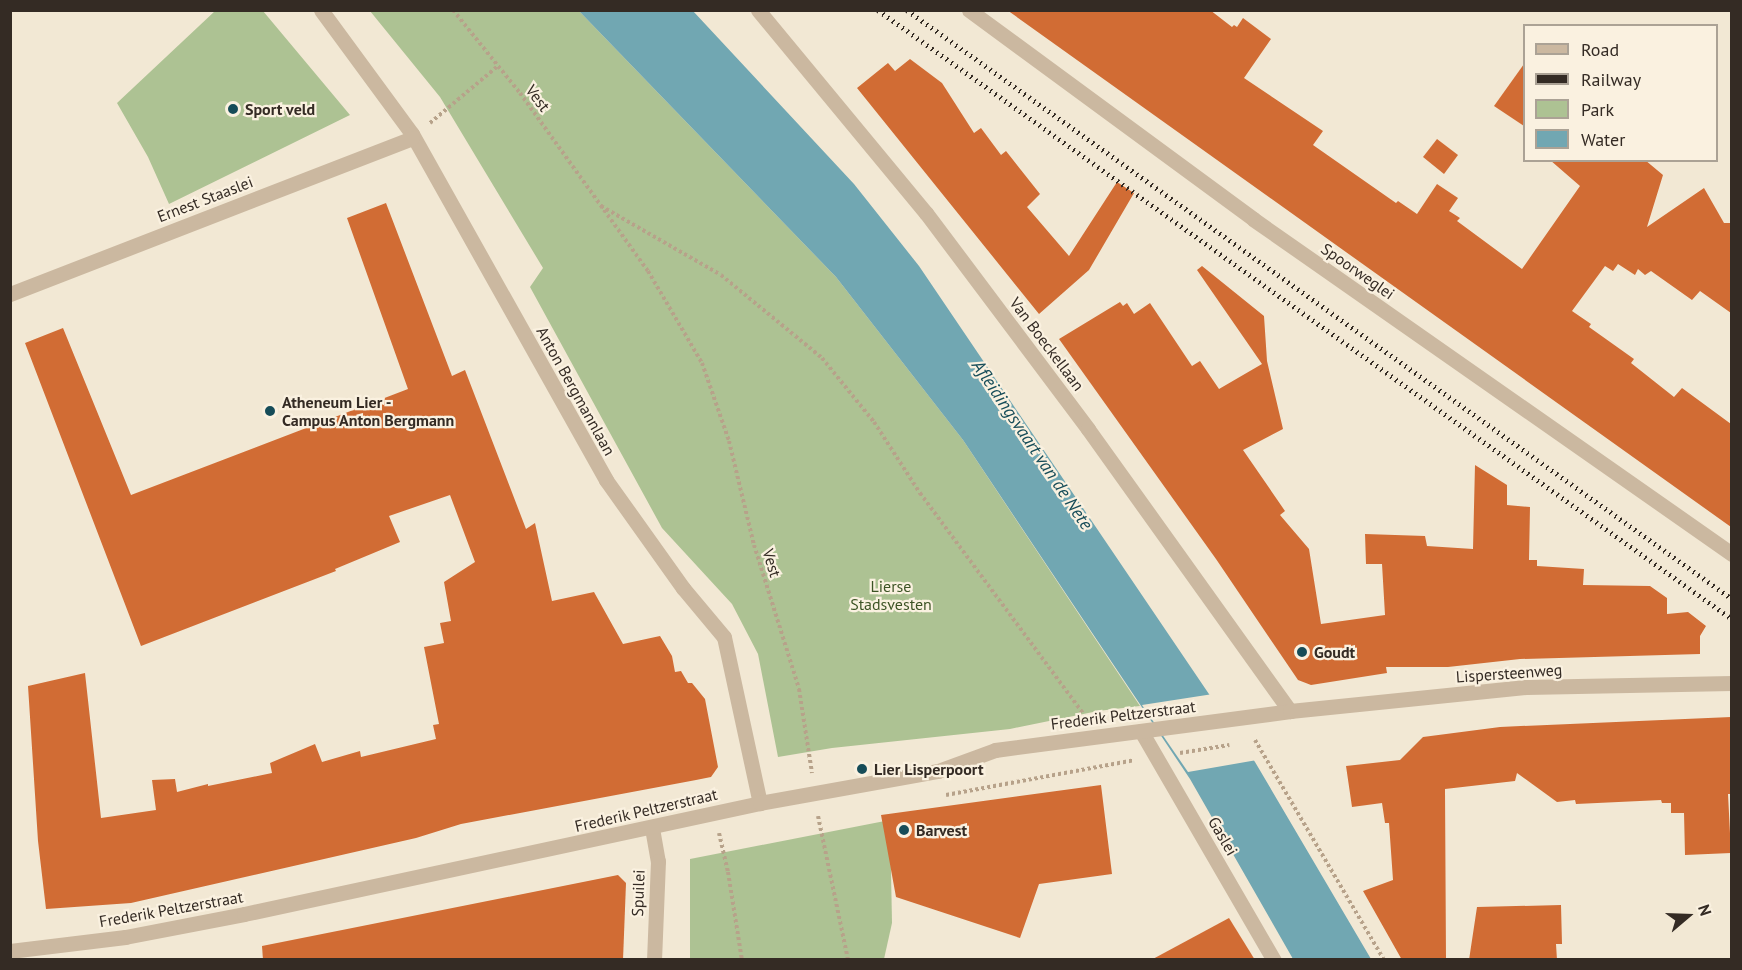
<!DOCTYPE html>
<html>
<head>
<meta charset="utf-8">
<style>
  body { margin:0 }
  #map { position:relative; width:1742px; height:970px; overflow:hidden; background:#f2e8d4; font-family:"PT Sans",sans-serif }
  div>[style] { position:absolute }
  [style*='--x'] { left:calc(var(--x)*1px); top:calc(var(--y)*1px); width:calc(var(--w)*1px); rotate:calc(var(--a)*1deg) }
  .green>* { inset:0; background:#adc293 }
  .water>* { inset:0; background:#71a7b2 }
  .pier>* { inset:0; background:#f2e8d4 }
  .building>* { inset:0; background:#d16c34 }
  .path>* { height:4px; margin-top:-2px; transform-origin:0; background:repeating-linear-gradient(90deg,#b7a28a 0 3px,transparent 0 6px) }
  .minor>* { height:15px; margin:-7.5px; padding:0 7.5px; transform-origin:7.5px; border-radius:7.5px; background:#cbb8a0 }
  .tertiary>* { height:15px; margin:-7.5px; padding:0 7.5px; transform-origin:7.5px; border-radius:7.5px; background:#cbb8a0 }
  .rail>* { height:4.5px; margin-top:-2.25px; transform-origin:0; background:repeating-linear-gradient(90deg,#342b24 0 1.5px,transparent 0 6px) }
  .dots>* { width:16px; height:16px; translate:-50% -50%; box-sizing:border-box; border:3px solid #faf1e0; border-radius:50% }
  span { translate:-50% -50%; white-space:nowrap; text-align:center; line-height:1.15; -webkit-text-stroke:4.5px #faf1e0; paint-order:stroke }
  .street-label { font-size:16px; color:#342b24 }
  .poi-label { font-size:16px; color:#342b24; font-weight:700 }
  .left { translate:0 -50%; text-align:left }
  .park-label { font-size:16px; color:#3d5425 }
  .water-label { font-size:18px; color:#164c58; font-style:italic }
  .frame { position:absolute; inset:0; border:12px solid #342b24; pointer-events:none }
  .legend { position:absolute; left:1523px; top:24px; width:195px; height:138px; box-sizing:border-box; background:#faf1e0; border:2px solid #aba295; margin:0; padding:8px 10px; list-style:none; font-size:18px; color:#342b24 }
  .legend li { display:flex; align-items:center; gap:12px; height:30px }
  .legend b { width:30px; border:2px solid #aba295 }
  .north { position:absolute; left:1658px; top:886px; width:60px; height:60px; -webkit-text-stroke:4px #faf1e0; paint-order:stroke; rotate:71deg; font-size:16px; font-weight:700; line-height:24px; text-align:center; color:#342b24 }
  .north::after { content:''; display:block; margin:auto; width:21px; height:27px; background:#342b24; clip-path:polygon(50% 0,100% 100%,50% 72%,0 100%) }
</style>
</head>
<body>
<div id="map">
  <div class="green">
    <i style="clip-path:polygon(215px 11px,263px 11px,350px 115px,169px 204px,148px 157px,117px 103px)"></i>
    <i style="clip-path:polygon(370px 11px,579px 11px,836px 277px,963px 440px,1140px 706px,1098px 711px,1010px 729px,832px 748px,778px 757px,758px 654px,732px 604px,662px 528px,530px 287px,543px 268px,440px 97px)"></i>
    <i style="clip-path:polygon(890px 820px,892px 923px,884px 959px,690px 960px,690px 859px)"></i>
  </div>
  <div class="water">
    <i style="clip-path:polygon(579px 11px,693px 11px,854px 184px,919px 266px,1255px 762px,1371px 959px,1293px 959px,1190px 779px,963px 440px,836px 277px)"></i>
  </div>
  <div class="pier">
    <i style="clip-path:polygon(1213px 694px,1257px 760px,1188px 772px,1142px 705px)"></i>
  </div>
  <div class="building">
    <i style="clip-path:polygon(1007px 10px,1210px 10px,1232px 27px,1234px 25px,1237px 27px,1243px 18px,1271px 39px,1244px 78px,1323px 131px,1313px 145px,1396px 203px,1398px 201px,1417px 214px,1437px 184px,1458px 198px,1449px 211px,1460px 218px,1457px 221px,1522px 269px,1580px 186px,1550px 160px,1645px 160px,1663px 175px,1647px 227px,1704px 188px,1724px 223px,1731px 223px,1731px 313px,1700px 291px,1692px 300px,1651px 271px,1645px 275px,1638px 269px,1635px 275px,1618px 264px,1613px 271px,1605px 266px,1572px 311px,1591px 324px,1589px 327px,1634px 359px,1631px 363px,1674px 397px,1682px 388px,1731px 424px,1731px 527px)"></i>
    <i style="clip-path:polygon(910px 59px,942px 83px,974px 133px,981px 128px,1001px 155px,1006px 151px,1040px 194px,1027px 207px,1069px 256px,1117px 182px,1134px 193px,1089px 270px,1039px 314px,857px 88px,888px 63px,895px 71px)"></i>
    <i style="clip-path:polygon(1524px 64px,1524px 126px,1494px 106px)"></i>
    <i style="clip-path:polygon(1437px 139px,1458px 155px,1444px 174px,1423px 157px)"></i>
    <i style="clip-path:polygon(386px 203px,452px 376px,465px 370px,526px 529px,535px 523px,552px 601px,594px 592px,623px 644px,660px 636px,672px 656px,675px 672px,681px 671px,688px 683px,692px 683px,705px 699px,718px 767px,711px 777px,696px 780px,461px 824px,416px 838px,131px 903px,46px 909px,38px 841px,28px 686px,85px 673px,101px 818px,156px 810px,152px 780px,175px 779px,177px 792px,208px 784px,208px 786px,272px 773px,270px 763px,315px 744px,322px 762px,360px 751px,361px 757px,436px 739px,433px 725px,439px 724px,424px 647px,444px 643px,440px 623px,451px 621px,444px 582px,475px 562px,450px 495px,389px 516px,400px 542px,335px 569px,336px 571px,141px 646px,25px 343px,63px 328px,131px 495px,408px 389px,347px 218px)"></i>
    <i style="clip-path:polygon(1202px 266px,1264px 316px,1267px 361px,1283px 429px,1243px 450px,1285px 511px,1280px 515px,1309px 549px,1321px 624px,1385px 615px,1382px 564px,1366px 564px,1365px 534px,1425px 536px,1427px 546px,1473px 549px,1475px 465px,1507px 485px,1507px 505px,1530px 507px,1529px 560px,1537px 560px,1537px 566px,1584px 569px,1583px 585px,1650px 586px,1667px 598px,1667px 614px,1688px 612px,1706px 626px,1700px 636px,1700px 654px,1520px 659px,1448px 667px,1386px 667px,1387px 673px,1311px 685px,1298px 680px,1216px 559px,1059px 339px,1120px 302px,1123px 306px,1127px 303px,1134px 314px,1150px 303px,1192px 366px,1200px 361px,1219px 389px,1262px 364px,1197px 270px)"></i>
    <i style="clip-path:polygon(1731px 717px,1731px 794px,1728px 794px,1731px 853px,1685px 855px,1684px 813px,1671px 813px,1671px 803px,1662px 803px,1661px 800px,1576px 804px,1575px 800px,1557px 802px,1517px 773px,1515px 781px,1445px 789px,1446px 960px,1402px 960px,1363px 891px,1393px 880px,1389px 823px,1385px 823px,1382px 803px,1352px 807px,1346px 766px,1400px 760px,1423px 737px,1500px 727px)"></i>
    <i style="clip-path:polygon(1101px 785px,1112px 874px,1039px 884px,1020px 938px,896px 897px,881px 815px)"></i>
    <i style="clip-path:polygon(618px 875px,626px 883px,623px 960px,263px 960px,262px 946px)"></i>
    <i style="clip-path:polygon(1561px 905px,1562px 944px,1556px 944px,1557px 960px,1469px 960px,1477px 907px)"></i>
    <i style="clip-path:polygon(1229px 918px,1255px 960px,1151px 960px)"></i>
  </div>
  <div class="path">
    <i style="--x:453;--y:10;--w:107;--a:51.1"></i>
    <i style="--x:520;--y:93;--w:219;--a:54.3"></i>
    <i style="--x:648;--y:271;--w:107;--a:59.6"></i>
    <i style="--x:702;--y:363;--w:83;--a:70.9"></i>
    <i style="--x:729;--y:441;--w:107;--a:76.5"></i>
    <i style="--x:754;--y:545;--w:151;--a:72.6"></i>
    <i style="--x:799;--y:689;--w:85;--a:81.2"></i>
    <i style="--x:430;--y:123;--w:89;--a:-40"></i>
    <i style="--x:601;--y:206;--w:138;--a:29.9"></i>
    <i style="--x:721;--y:275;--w:131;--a:39.4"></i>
    <i style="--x:822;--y:358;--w:82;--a:50.9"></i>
    <i style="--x:874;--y:422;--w:85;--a:57.1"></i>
    <i style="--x:920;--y:493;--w:276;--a:53.5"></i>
    <i style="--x:1255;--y:740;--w:255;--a:59.6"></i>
    <i style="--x:1180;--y:753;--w:50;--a:-9.3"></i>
    <i style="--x:946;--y:795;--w:191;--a:-10.5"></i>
    <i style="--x:818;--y:816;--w:147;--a:78.2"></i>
    <i style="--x:719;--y:833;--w:40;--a:77"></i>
    <i style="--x:728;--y:872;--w:89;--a:81"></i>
  </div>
  <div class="minor">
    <i style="--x:321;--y:10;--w:154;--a:53.7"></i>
    <i style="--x:412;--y:134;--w:397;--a:60.7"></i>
    <i style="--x:606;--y:480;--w:133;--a:54.5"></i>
    <i style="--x:683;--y:588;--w:64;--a:50.1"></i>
    <i style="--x:724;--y:637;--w:170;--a:77.8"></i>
    <i style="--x:969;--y:10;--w:353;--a:36.3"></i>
    <i style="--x:1253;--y:219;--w:585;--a:34.97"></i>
    <i style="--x:10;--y:294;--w:431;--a:-21.2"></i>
    <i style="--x:1141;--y:731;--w:265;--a:59.9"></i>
    <i style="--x:652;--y:828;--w:34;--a:80"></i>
    <i style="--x:658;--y:861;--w:99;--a:92.3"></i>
  </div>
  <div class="tertiary">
    <i style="--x:758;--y:10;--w:264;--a:50.4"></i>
    <i style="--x:926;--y:213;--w:270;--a:53.1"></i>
    <i style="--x:1088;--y:429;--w:347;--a:54.4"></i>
    <i style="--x:10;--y:951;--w:116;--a:-6.9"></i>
    <i style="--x:125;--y:937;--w:121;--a:-10.9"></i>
    <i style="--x:244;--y:914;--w:528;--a:-12.14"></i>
    <i style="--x:760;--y:803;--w:181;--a:-10.2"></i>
    <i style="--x:938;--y:771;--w:61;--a:-20.2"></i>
    <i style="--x:995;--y:750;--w:298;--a:-7.5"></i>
    <i style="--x:1290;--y:711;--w:237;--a:-5.8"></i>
    <i style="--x:1526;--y:687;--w:206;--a:-1.1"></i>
  </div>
  <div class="rail">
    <i style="--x:878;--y:10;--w:1049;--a:35.49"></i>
    <i style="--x:907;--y:10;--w:1014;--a:35.52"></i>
  </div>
  <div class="dots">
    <i style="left:233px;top:109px;background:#164c58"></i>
    <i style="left:270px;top:411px;background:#164c58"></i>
    <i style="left:1302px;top:652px;background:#164c58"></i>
    <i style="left:862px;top:769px;background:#164c58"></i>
    <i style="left:904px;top:830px;background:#164c58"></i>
  </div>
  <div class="street-label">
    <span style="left:538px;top:98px;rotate:53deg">Vest</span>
    <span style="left:205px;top:199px;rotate:-21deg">Ernest Staaslei</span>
    <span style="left:1358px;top:271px;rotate:35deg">Spoorweglei</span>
    <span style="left:1047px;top:344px;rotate:53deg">Van Boeckellaan</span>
    <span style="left:576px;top:391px;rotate:61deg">Anton Bergmannlaan</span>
    <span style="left:772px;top:563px;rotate:73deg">Vest</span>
    <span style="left:1509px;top:673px;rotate:-4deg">Lispersteenweg</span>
    <span style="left:1123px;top:715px;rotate:-7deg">Frederik Peltzerstraat</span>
    <span style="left:646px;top:810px;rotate:-13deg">Frederik Peltzerstraat</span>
    <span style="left:1223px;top:836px;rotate:60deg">Gaslei</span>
    <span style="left:638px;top:893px;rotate:-88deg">Spuilei</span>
    <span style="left:171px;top:909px;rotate:-10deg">Frederik Peltzerstraat</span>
  </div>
  <div class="poi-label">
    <span class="left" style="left:245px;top:109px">Sport veld</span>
    <span class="left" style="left:282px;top:411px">Atheneum Lier -<br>Campus Anton Bergmann</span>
    <span class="left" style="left:1314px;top:652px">Goudt</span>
    <span class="left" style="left:874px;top:769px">Lier Lisperpoort</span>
    <span class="left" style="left:916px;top:830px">Barvest</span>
  </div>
  <div class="park-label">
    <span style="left:891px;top:595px">Lierse<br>Stadsvesten</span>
  </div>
  <div class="water-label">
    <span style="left:1032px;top:445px;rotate:56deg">Afleidingsvaart van de Nete</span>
  </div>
  <div class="frame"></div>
  <ul class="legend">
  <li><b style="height:8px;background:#cbb8a0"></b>Road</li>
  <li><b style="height:8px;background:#342b24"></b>Railway</li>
  <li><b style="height:16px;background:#adc293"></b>Park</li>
  <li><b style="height:16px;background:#71a7b2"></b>Water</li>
  </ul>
  <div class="north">N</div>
</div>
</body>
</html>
